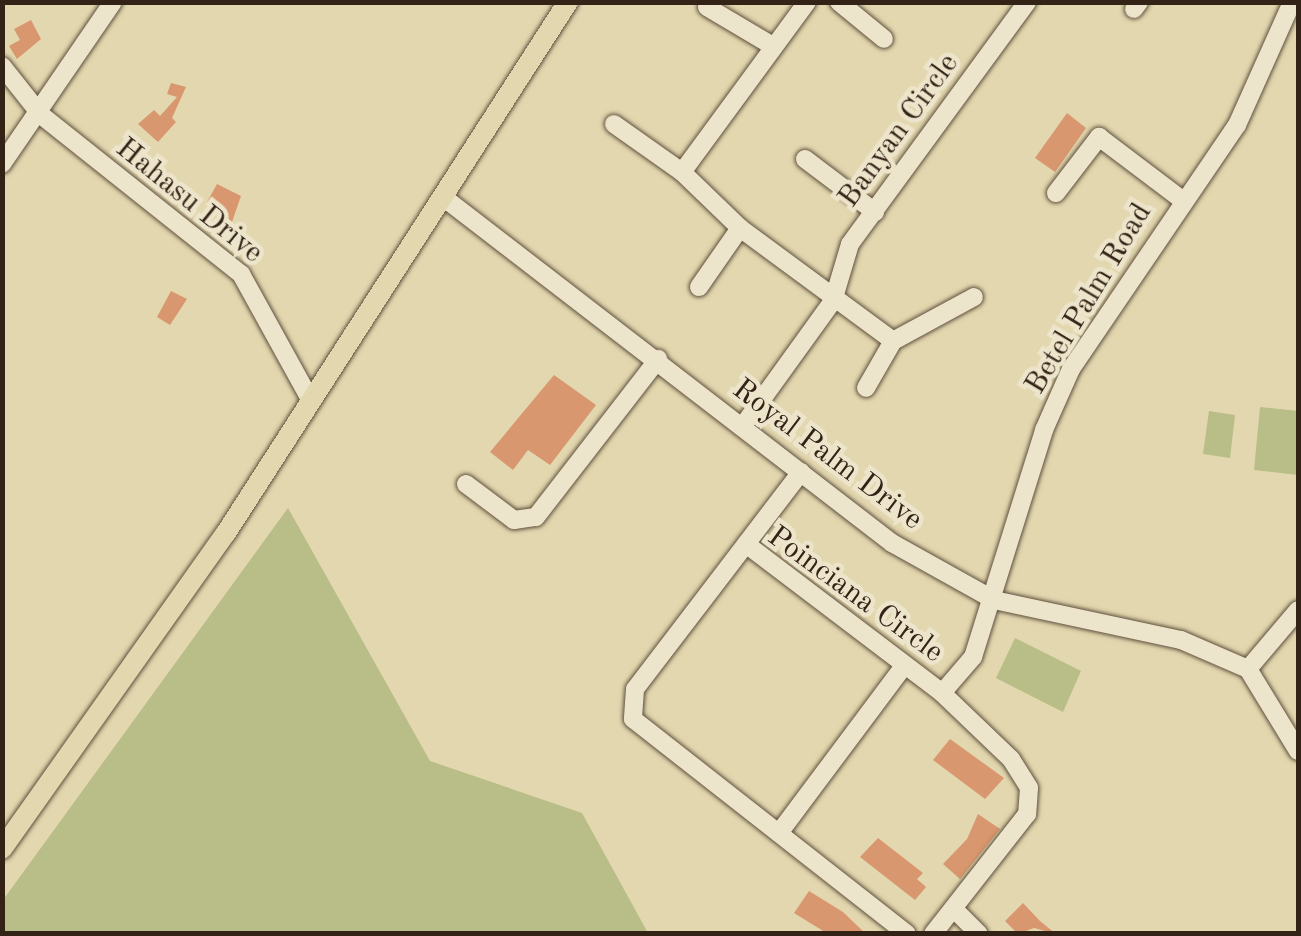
<!DOCTYPE html>
<html>
<head>
<meta charset="utf-8">
<style>
  body { margin:0 }
  #map { position:relative; width:1301px; height:936px; overflow:hidden; background:#e3d7af; font-family:"Old Standard TT",serif }
  div>[style] { position:absolute }
  [style*='--x'] { left:calc(var(--x)*1px); top:calc(var(--y)*1px); width:calc(var(--w)*1px); rotate:calc(var(--a)*1deg) }
  .green>* { inset:0; background:#b9bd87 }
  .building>* { inset:0; background:#d9976f }
  .roads { filter:drop-shadow(0 0 2px #5f503d) drop-shadow(0 0 2px #5f503d) }
  .minor>* { height:18px; margin:-9px; padding:0 9px; transform-origin:9px; border-radius:9px; background:#ede5cb }
  .major>* { height:20px; margin:-10px; padding:0 10px; transform-origin:10px; border-radius:10px; background:#e3d7af }
  span { translate:-50% -50%; white-space:nowrap; text-align:center; line-height:1.15; -webkit-text-stroke:9px #ede5cb; paint-order:stroke }
  .street-label { font-size:30px; color:#332317 }
  .frame { position:absolute; inset:0; border:5px solid #332317; pointer-events:none }
</style>
</head>
<body>
<div id="map">
  <div class="green">
    <i style="clip-path:polygon(1260px 407px,1298px 411px,1298px 475px,1254px 470px)"></i>
    <i style="clip-path:polygon(1209px 411px,1235px 415px,1230px 458px,1203px 454px)"></i>
    <i style="clip-path:polygon(288px 508px,430px 761px,582px 813px,648px 933px,3px 933px,3px 900px)"></i>
    <i style="clip-path:polygon(1015px 638px,1081px 671px,1063px 712px,996px 678px)"></i>
  </div>
  <div class="building">
    <i style="clip-path:polygon(31px 20px,41px 39px,17px 59px,9px 46px,20px 40px,14px 29px)"></i>
    <i style="clip-path:polygon(171px 83px,186px 87px,172px 118px,176px 122px,158px 142px,138px 124px,154px 110px,160px 116px,177px 97px,167px 94px)"></i>
    <i style="clip-path:polygon(1067px 113px,1086px 128px,1055px 172px,1035px 158px)"></i>
    <i style="clip-path:polygon(217px 184px,241px 196px,232px 222px,207px 202px)"></i>
    <i style="clip-path:polygon(171px 291px,187px 299px,170px 325px,157px 317px)"></i>
    <i style="clip-path:polygon(554px 375px,596px 405px,550px 465px,528px 450px,513px 470px,490px 452px)"></i>
    <i style="clip-path:polygon(950px 739px,1004px 778px,985px 799px,933px 760px)"></i>
    <i style="clip-path:polygon(978px 814px,1000px 829px,960px 879px,943px 864px,967px 839px)"></i>
    <i style="clip-path:polygon(878px 838px,923px 873px,917px 879px,926px 887px,915px 900px,860px 857px)"></i>
    <i style="clip-path:polygon(809px 891px,843px 912px,866px 934px,828px 934px,794px 913px)"></i>
    <i style="clip-path:polygon(1023px 903px,1040px 921px,1056px 934px,1034px 928px,1018px 934px,1005px 921px)"></i>
  </div>
  <div class="roads">
    <div class="minor">
      <i style="--x:807;--y:2;--w:211;--a:126.3"></i>
      <i style="--x:682;--y:172;--w:81;--a:44"></i>
      <i style="--x:740;--y:228;--w:190;--a:36.4"></i>
      <i style="--x:893;--y:341;--w:54;--a:119.9"></i>
      <i style="--x:839;--y:2;--w:58;--a:39.4"></i>
      <i style="--x:707;--y:7;--w:74;--a:30.7"></i>
      <i style="--x:1134;--y:9;--w:9;--a:-54"></i>
      <i style="--x:2;--y:66;--w:63;--a:51.5"></i>
      <i style="--x:41;--y:115;--w:256;--a:38.5"></i>
      <i style="--x:241;--y:274;--w:145;--a:61.1"></i>
      <i style="--x:614;--y:124;--w:83;--a:35.2"></i>
      <i style="--x:805;--y:159;--w:88;--a:37.1"></i>
      <i style="--x:2;--y:164;--w:196;--a:-55.6"></i>
      <i style="--x:1056;--y:193;--w:71;--a:-52.5"></i>
      <i style="--x:1099;--y:137;--w:103;--a:37.1"></i>
      <i style="--x:443;--y:197;--w:567;--a:37.62"></i>
      <i style="--x:892;--y:543;--w:117;--a:29.2"></i>
      <i style="--x:994;--y:600;--w:191;--a:12.1"></i>
      <i style="--x:1181;--y:640;--w:73;--a:23.4"></i>
      <i style="--x:1248;--y:669;--w:96;--a:58.6"></i>
      <i style="--x:699;--y:287;--w:72;--a:-55.2"></i>
      <i style="--x:893;--y:341;--w:92;--a:-28.5"></i>
      <i style="--x:742;--y:427;--w:155;--a:-54.2"></i>
      <i style="--x:833;--y:301;--w:59;--a:-73.4"></i>
      <i style="--x:850;--y:244;--w:300;--a:-53.8"></i>
      <i style="--x:801;--y:472;--w:273;--a:127.4"></i>
      <i style="--x:635;--y:689;--w:30;--a:94"></i>
      <i style="--x:633;--y:719;--w:348;--a:38.1"></i>
      <i style="--x:466;--y:484;--w:60;--a:36.9"></i>
      <i style="--x:514;--y:520;--w:22;--a:-8"></i>
      <i style="--x:536;--y:517;--w:200;--a:-52.3"></i>
      <i style="--x:746;--y:544;--w:246;--a:37.2"></i>
      <i style="--x:942;--y:693;--w:95;--a:43.7"></i>
      <i style="--x:1011;--y:759;--w:34;--a:58"></i>
      <i style="--x:1029;--y:788;--w:26;--a:94"></i>
      <i style="--x:1027;--y:814;--w:152;--a:128.1"></i>
      <i style="--x:1248;--y:669;--w:77;--a:-49.7"></i>
      <i style="--x:942;--y:693;--w:48;--a:-49.3"></i>
      <i style="--x:973;--y:657;--w:238;--a:-72.6"></i>
      <i style="--x:1044;--y:430;--w:67;--a:-66.1"></i>
      <i style="--x:1071;--y:369;--w:295;--a:-55.8"></i>
      <i style="--x:1237;--y:125;--w:135;--a:-65.9"></i>
      <i style="--x:779;--y:833;--w:209;--a:-53.2"></i>
      <i style="--x:954;--y:909;--w:35;--a:45"></i>
    </div>
    <div class="major">
      <i style="--x:2;--y:849;--w:387;--a:-54.7"></i>
      <i style="--x:226;--y:533;--w:632;--a:-57.22"></i>
    </div>
  </div>
  <div class="street-label">
    <span style="left:899px;top:131px;rotate:-54deg">Banyan Circle</span>
    <span style="left:189px;top:201px;rotate:39deg">Hahasu Drive</span>
    <span style="left:1089px;top:299px;rotate:-59deg">Betel Palm Road</span>
    <span style="left:827px;top:455px;rotate:37deg">Royal Palm Drive</span>
    <span style="left:855px;top:595px;rotate:36deg">Poinciana Circle</span>
  </div>
  <div class="frame"></div>
</div>
</body>
</html>
